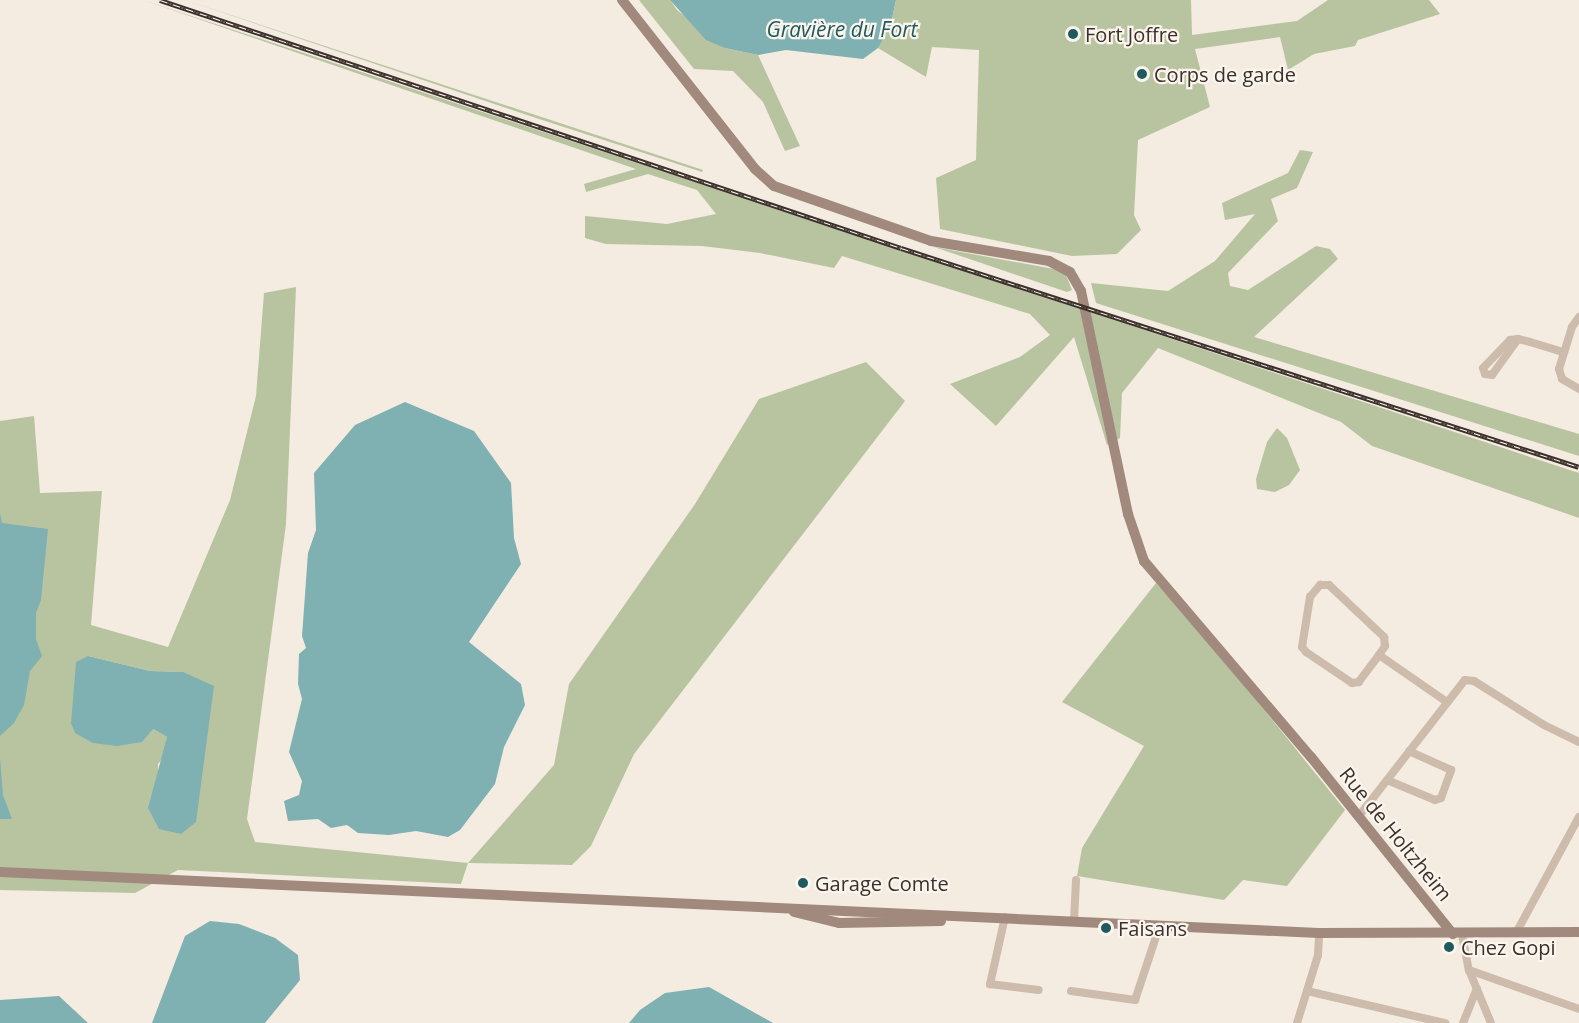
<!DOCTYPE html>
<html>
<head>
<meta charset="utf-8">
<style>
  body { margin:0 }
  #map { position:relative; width:1579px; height:1023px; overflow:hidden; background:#f4ebe1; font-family:"Open Sans",sans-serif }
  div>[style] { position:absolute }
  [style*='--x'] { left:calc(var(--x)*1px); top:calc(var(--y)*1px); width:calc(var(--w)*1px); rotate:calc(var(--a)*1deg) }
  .green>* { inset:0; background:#b8c4a0 }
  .water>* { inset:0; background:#7fb0b2 }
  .street>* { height:8px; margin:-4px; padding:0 4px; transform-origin:4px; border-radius:4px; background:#cdbbac }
  .secondary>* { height:10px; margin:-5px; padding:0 5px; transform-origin:5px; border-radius:5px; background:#a18a7d }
  .rail>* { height:4.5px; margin-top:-2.25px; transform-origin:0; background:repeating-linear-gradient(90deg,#fbf5ee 0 7px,#3b302b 0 14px); box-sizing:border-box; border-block:2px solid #3b302b }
  .dots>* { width:16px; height:16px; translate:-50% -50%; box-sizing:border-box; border:3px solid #fbf5ee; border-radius:50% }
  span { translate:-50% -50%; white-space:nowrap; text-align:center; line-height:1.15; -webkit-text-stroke:4.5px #fbf5ee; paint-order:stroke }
  .poi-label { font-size:20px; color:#3b302b }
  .left { translate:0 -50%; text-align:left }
  .street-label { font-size:20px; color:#3b302b }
  .water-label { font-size:21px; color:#1f5a5e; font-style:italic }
</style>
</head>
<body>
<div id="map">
  <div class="green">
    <i style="clip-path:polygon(143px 0,1579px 473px,1579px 518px,1372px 446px,1341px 422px,1158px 348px,1122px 393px,1120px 438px,1107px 445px,1074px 337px,996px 426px,950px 384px,1020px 357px,1050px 335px,1030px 314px,842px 256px,834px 268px,760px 253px,702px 246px,606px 244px,585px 238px,585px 216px,667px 224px,716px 214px,697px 190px,648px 174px,586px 192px,584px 184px,636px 169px)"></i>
    <i style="clip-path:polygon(185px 0,703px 170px,702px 172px,527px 115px)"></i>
    <i style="clip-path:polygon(639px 0,670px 0,677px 10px,725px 48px,758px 55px,800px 146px,785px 151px,763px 102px,733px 71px,694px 69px)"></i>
    <i style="clip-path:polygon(896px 0,1191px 0,1192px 35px,1297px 21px,1328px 0,1429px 0,1440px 14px,1358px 40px,1355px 46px,1314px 54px,1288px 70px,1280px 37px,1195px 49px,1210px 107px,1138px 140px,1134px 215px,1141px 230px,1117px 254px,1072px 256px,940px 229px,936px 178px,976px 160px,979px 50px,932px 47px,926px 77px,878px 48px,890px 28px)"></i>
    <i style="clip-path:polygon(1300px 150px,1313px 152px,1297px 188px,1271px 199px,1278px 221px,1228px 273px,1230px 286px,1248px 290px,1316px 246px,1330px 249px,1338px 259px,1254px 337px,1579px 434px,1579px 456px,1096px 303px,1091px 283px,1168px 291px,1215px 261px,1255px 214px,1225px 220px,1222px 203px,1288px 173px)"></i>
    <i style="clip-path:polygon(934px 247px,1054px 269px,1066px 275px,1072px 290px,1067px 292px)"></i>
    <i style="clip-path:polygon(evenodd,296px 287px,286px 524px,247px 819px,255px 842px,468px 863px,554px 765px,569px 684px,695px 504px,759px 399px,866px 362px,905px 401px,634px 754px,591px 846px,572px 865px,468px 863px,461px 884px,178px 870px,135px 893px,0 890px,0 421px,34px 416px,40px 493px,102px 491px,91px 625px,168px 647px,230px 500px,256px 396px,264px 293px,296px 287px,88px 656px,150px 671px,183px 672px,159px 829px,158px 764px,165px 755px,167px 737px,153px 729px,88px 656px)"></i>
    <i style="clip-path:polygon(1277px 428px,1287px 438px,1300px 470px,1289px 485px,1275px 492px,1257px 489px,1256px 479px,1267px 442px)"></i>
    <i style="clip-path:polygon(1156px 583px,1207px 639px,1345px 810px,1287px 886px,1243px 880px,1224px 900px,1077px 876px,1082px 848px,1144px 746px,1062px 702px)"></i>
  </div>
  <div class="water">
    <i style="clip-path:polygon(670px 0,896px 0,890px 28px,878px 48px,863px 59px,786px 50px,758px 55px,725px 48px,706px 40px)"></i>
    <i style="clip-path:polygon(405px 402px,474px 431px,511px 483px,514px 538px,521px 564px,469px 642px,521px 684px,525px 705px,504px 747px,495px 784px,460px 830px,448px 837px,416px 831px,389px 835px,358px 833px,347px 825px,331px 828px,318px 819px,288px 821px,284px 801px,299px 795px,302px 781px,289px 752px,302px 699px,298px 684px,299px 654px,306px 648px,302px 636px,308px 553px,316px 530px,314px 473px,355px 425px)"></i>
    <i style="clip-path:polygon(0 514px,2px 523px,48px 529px,41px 600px,36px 613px,36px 639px,42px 656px,30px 671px,24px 705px,14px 723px,0 736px)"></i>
    <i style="clip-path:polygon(88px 656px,150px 671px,183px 672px,214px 686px,196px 822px,181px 834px,159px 829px,148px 808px,167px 737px,153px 729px,142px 742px,117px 746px,93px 743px,75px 733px,71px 723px,76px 662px)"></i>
    <i style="clip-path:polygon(0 758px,3px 795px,12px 819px,0 819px)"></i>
    <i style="clip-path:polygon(210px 921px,239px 924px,275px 938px,298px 955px,300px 980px,265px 1023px,152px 1023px,185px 936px)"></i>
    <i style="clip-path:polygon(709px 987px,773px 1023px,629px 1023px,640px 1010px,665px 993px)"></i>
    <i style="clip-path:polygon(59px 996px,88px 1023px,0 1023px,0 1000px)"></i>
  </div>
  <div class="street">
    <i style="--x:1579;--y:317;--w:12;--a:125"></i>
    <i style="--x:1572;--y:327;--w:44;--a:107.2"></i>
    <i style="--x:1559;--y:369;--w:10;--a:73"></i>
    <i style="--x:1562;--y:379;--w:20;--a:30"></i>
    <i style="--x:1518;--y:339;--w:44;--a:125.8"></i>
    <i style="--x:1492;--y:375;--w:7;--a:-172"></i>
    <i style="--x:1485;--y:374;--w:6;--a:-108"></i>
    <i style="--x:1483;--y:368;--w:39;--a:-46"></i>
    <i style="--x:1510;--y:340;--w:8;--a:-7"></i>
    <i style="--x:1518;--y:339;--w:12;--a:14"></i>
    <i style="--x:1530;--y:342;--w:34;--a:17"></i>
    <i style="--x:1379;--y:655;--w:34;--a:127"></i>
    <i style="--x:1359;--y:682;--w:7;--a:172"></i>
    <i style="--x:1352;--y:683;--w:55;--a:-146"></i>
    <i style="--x:1306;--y:652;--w:6;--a:-129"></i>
    <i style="--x:1302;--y:647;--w:51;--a:-80.9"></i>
    <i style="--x:1310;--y:597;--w:16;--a:-50"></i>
    <i style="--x:1320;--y:585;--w:9;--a:0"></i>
    <i style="--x:1329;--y:585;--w:76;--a:43.4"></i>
    <i style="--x:1384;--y:637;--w:9;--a:84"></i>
    <i style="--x:1385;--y:646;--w:11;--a:124"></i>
    <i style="--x:1379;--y:655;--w:83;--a:34.7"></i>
    <i style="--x:1387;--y:780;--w:52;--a:22.6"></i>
    <i style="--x:1435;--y:800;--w:6;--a:-18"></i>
    <i style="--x:1441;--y:798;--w:30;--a:-70"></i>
    <i style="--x:1451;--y:770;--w:46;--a:-155.7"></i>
    <i style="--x:1359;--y:816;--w:172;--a:-52.1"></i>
    <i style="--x:1465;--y:680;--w:9;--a:6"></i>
    <i style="--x:1474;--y:681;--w:83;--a:32.2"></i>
    <i style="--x:1544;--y:725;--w:39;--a:26"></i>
    <i style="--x:1005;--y:917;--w:69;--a:102.6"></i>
    <i style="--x:990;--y:984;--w:49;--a:7"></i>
    <i style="--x:1074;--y:921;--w:41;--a:-87.2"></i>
    <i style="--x:1516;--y:933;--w:132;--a:-61.5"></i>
    <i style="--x:1462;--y:935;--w:36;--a:79"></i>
    <i style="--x:1469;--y:970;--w:57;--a:67.5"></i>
    <i style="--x:1469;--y:970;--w:117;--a:19.5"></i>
    <i style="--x:1071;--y:991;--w:65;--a:8"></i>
    <i style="--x:1135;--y:1000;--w:79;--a:-71.6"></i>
    <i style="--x:1307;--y:991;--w:142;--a:13.1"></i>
    <i style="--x:1297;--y:1023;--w:71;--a:-72.8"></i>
    <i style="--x:1318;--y:955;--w:22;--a:-87"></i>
    <i style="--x:1463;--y:1023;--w:37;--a:-68"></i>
  </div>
  <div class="secondary">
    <i style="--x:622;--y:0;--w:215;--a:51.8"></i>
    <i style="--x:755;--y:169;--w:25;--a:42"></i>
    <i style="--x:774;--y:186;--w:166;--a:19.3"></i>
    <i style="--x:931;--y:241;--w:120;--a:9.6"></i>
    <i style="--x:1049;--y:261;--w:24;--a:28"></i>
    <i style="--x:1070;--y:272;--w:22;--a:60"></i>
    <i style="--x:1081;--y:291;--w:228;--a:78.1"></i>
    <i style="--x:1128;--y:514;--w:50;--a:71.2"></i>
    <i style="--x:1144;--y:561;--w:257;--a:49.6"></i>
    <i style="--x:1311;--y:757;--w:227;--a:51.3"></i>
    <i style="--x:0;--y:872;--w:1320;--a:2.65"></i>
    <i style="--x:1319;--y:933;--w:260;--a:-0.2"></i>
    <i style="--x:794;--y:912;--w:46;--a:13.7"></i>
    <i style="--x:839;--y:923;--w:102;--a:-1.1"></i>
  </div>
  <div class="rail">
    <i style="--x:160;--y:0;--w:781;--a:18.5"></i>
    <i style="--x:901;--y:248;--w:712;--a:17.9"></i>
  </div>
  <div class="dots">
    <i style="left:1073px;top:34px;background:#1f5a5e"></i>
    <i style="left:1142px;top:74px;background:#1f5a5e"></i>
    <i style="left:803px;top:883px;background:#1f5a5e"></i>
    <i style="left:1106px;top:928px;background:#1f5a5e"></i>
    <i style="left:1449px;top:947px;background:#1f5a5e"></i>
  </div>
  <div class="poi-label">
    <span class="left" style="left:1085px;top:34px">Fort Joffre</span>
    <span class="left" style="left:1154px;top:74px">Corps de garde</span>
    <span class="left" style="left:815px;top:883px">Garage Comte</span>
    <span class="left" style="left:1118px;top:928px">Faisans</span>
    <span class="left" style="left:1461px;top:947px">Chez Gopi</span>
  </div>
  <div class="street-label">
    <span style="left:1396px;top:834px;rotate:51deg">Rue de Holtzheim</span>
  </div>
  <div class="water-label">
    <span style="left:842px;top:29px">Gravière du Fort</span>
  </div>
</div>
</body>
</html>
